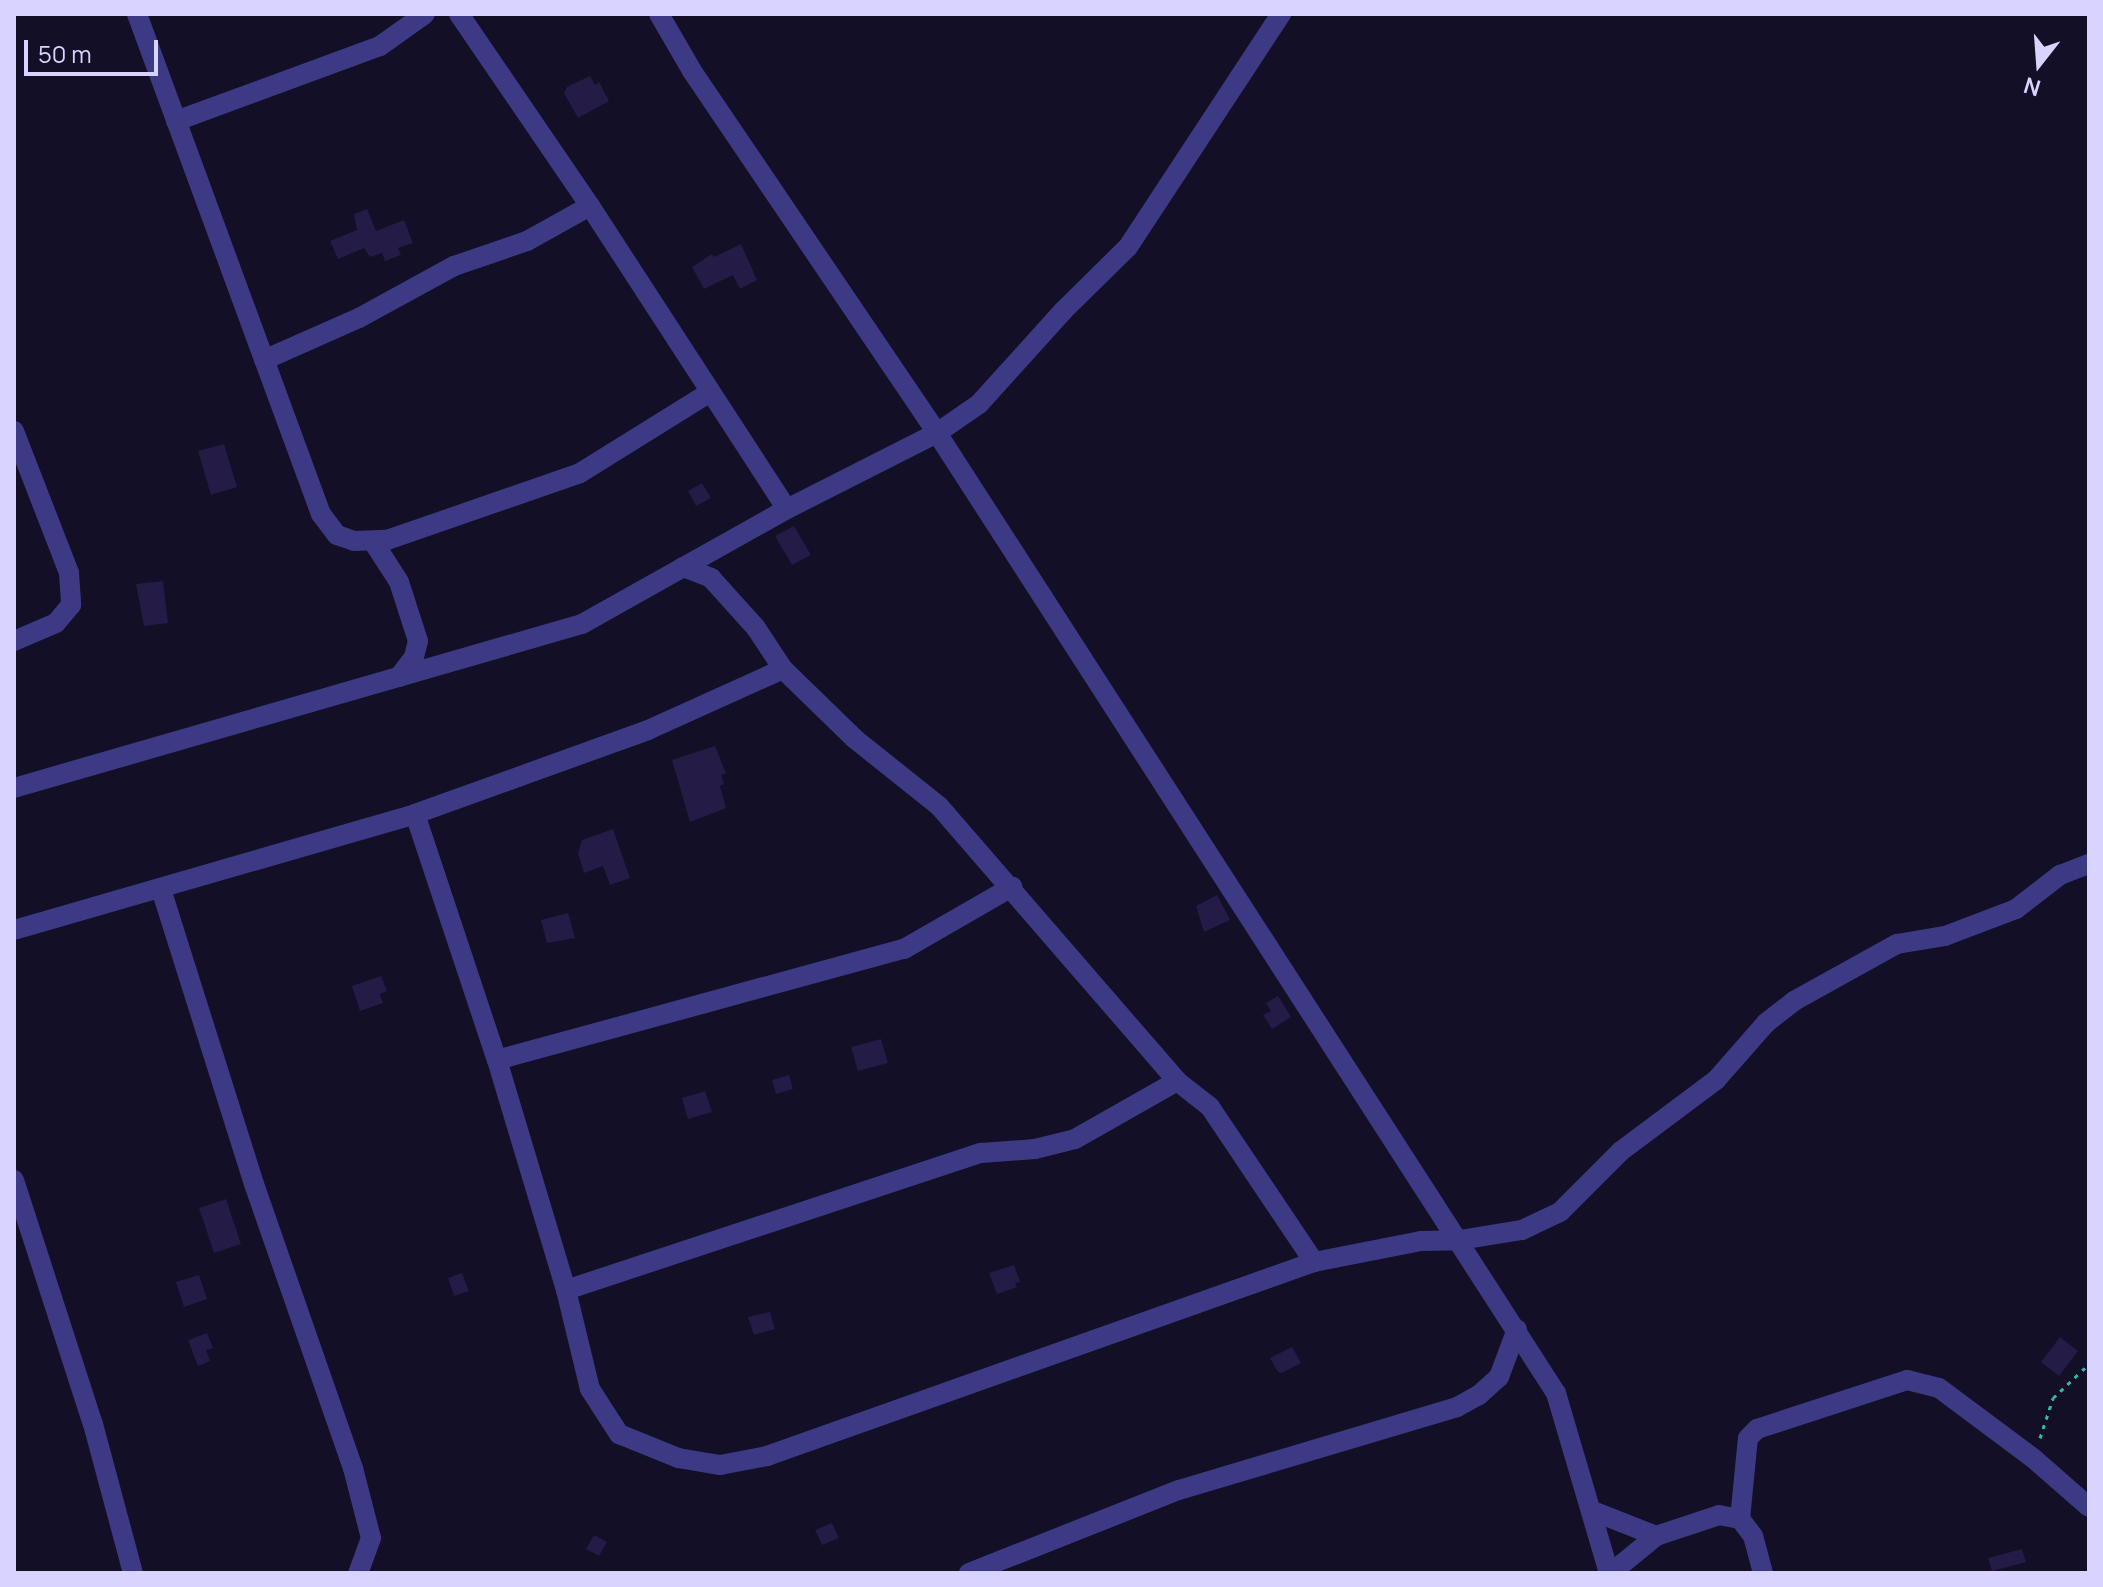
<!DOCTYPE html>
<html>
<head>
<meta charset="utf-8">
<style>
  body { margin:0 }
  #map { position:relative; width:2103px; height:1587px; overflow:hidden; background:#130f26; font-family:Manrope,sans-serif }
  div>[style] { position:absolute }
  [style*='--x'] { left:calc(var(--x)*1px); top:calc(var(--y)*1px); width:calc(var(--w)*1px); rotate:calc(var(--a)*1deg) }
  .building>* { inset:0; background:#241b47 }
  .path>* { height:3px; margin-top:-1.5px; transform-origin:0; background:repeating-linear-gradient(90deg,#2fb8b0 0 4px,transparent 0 10px) }
  .street>* { height:20px; margin:-10px; padding:0 10px; transform-origin:10px; border-radius:10px; background:#3d3a85 }
  span { translate:-50% -50%; white-space:nowrap; text-align:center; line-height:1.15; -webkit-text-stroke:8px #130f26; paint-order:stroke }
  .frame { position:absolute; inset:0; border:16px solid #d9d4ff; pointer-events:none }
  .north { position:absolute; left:1999px; top:24px; width:80px; height:80px; -webkit-text-stroke:6px #130f26; paint-order:stroke; rotate:197deg; font-size:22px; font-weight:700; line-height:32px; text-align:center; color:#d9d4ff }
  .north::after { content:''; display:block; margin:auto; width:28px; height:36px; background:#d9d4ff; clip-path:polygon(50% 0,100% 100%,50% 72%,0 100%) }
  .scale { position:absolute; left:24px; top:40px; width:134px; height:36px; box-sizing:border-box; border:4px solid #d9d4ff; border-top:0; padding-left:10px; font-size:24px; line-height:28px; white-space:nowrap; color:#d9d4ff; -webkit-text-stroke:6px #130f26; paint-order:stroke }
</style>
</head>
<body>
<div id="map">
  <div class="building">
    <i style="clip-path:polygon(590px 76px,595px 85px,599px 82px,609px 101px,578px 118px,564px 93px,567px 87px)"></i>
    <i style="clip-path:polygon(367px 209px,376px 231px,404px 220px,413px 243px,398px 248px,401px 255px,385px 261px,382px 253px,370px 257px,364px 248px,338px 259px,330px 241px,357px 230px,354px 214px)"></i>
    <i style="clip-path:polygon(741px 244px,757px 280px,740px 289px,733px 275px,704px 289px,692px 267px,712px 254px,714px 257px)"></i>
    <i style="clip-path:polygon(224px 444px,237px 487px,211px 495px,198px 451px)"></i>
    <i style="clip-path:polygon(702px 483px,711px 498px,696px 506px,688px 491px)"></i>
    <i style="clip-path:polygon(794px 526px,811px 555px,792px 565px,775px 536px)"></i>
    <i style="clip-path:polygon(163px 581px,168px 623px,144px 626px,136px 584px)"></i>
    <i style="clip-path:polygon(715px 746px,726px 773px,721px 775px,724px 784px,720px 786px,726px 808px,690px 822px,672px 760px)"></i>
    <i style="clip-path:polygon(613px 829px,630px 878px,610px 885px,603px 866px,584px 873px,578px 853px,582px 840px)"></i>
    <i style="clip-path:polygon(1217px 895px,1230px 920px,1204px 932px,1196px 906px)"></i>
    <i style="clip-path:polygon(568px 913px,575px 938px,547px 943px,541px 920px)"></i>
    <i style="clip-path:polygon(381px 976px,387px 991px,380px 994px,383px 1003px,360px 1011px,352px 986px)"></i>
    <i style="clip-path:polygon(1278px 996px,1291px 1017px,1272px 1029px,1263px 1015px,1271px 1011px,1266px 1003px)"></i>
    <i style="clip-path:polygon(881px 1039px,888px 1063px,858px 1071px,851px 1047px)"></i>
    <i style="clip-path:polygon(789px 1075px,793px 1089px,776px 1094px,772px 1080px)"></i>
    <i style="clip-path:polygon(705px 1091px,712px 1112px,688px 1119px,682px 1098px)"></i>
    <i style="clip-path:polygon(226px 1199px,241px 1244px,214px 1253px,199px 1208px)"></i>
    <i style="clip-path:polygon(1014px 1265px,1020px 1282px,1015px 1283px,1017px 1287px,997px 1294px,989px 1273px)"></i>
    <i style="clip-path:polygon(462px 1273px,469px 1291px,454px 1296px,448px 1278px)"></i>
    <i style="clip-path:polygon(199px 1275px,207px 1299px,184px 1307px,176px 1282px)"></i>
    <i style="clip-path:polygon(770px 1312px,775px 1329px,754px 1335px,748px 1317px)"></i>
    <i style="clip-path:polygon(207px 1333px,213px 1348px,206px 1350px,210px 1361px,198px 1366px,188px 1340px)"></i>
    <i style="clip-path:polygon(2060px 1337px,2078px 1351px,2059px 1376px,2041px 1362px)"></i>
    <i style="clip-path:polygon(1292px 1347px,1301px 1363px,1282px 1373px,1278px 1372px,1270px 1358px)"></i>
    <i style="clip-path:polygon(832px 1523px,839px 1538px,822px 1545px,815px 1530px)"></i>
    <i style="clip-path:polygon(594px 1535px,607px 1542px,599px 1556px,586px 1549px)"></i>
    <i style="clip-path:polygon(2022px 1549px,2026px 1562px,1992px 1571px,1988px 1558px)"></i>
  </div>
  <div class="path">
    <i style="--x:2089;--y:1326;--w:1;--a:90"></i>
    <i style="--x:2040;--y:1438;--w:42;--a:-72"></i>
    <i style="--x:2053;--y:1398;--w:50;--a:-43.4"></i>
  </div>
  <div class="street">
    <i style="--x:137;--y:14;--w:533;--a:69.8"></i>
    <i style="--x:321;--y:514;--w:26;--a:53"></i>
    <i style="--x:337;--y:535;--w:18;--a:19"></i>
    <i style="--x:354;--y:541;--w:33;--a:-2"></i>
    <i style="--x:387;--y:540;--w:204;--a:-19.1"></i>
    <i style="--x:580;--y:473;--w:153;--a:-31.9"></i>
    <i style="--x:459;--y:14;--w:232;--a:55.7"></i>
    <i style="--x:590;--y:206;--w:361;--a:57"></i>
    <i style="--x:659;--y:14;--w:66;--a:59.9"></i>
    <i style="--x:692;--y:71;--w:437;--a:55.9"></i>
    <i style="--x:937;--y:433;--w:1142;--a:57.19"></i>
    <i style="--x:1556;--y:1393;--w:188;--a:73.6"></i>
    <i style="--x:176;--y:121;--w:217;--a:-20.2"></i>
    <i style="--x:380;--y:46;--w:55;--a:-35.4"></i>
    <i style="--x:264;--y:360;--w:104;--a:-23.9"></i>
    <i style="--x:359;--y:318;--w:108;--a:-28.7"></i>
    <i style="--x:454;--y:266;--w:77;--a:-18.9"></i>
    <i style="--x:527;--y:241;--w:72;--a:-29.1"></i>
    <i style="--x:14;--y:431;--w:152;--a:68.8"></i>
    <i style="--x:69;--y:573;--w:32;--a:86"></i>
    <i style="--x:71;--y:605;--w:23;--a:130"></i>
    <i style="--x:56;--y:623;--w:46;--a:156.8"></i>
    <i style="--x:374;--y:543;--w:46;--a:57.3"></i>
    <i style="--x:399;--y:582;--w:62;--a:72.1"></i>
    <i style="--x:418;--y:641;--w:16;--a:104"></i>
    <i style="--x:414;--y:657;--w:25;--a:127"></i>
    <i style="--x:683;--y:567;--w:30;--a:21"></i>
    <i style="--x:711;--y:578;--w:67;--a:48"></i>
    <i style="--x:756;--y:628;--w:49;--a:56.6"></i>
    <i style="--x:783;--y:669;--w:100;--a:44.2"></i>
    <i style="--x:855;--y:739;--w:107;--a:38.6"></i>
    <i style="--x:939;--y:806;--w:364;--a:49.1"></i>
    <i style="--x:1177;--y:1081;--w:42;--a:38.2"></i>
    <i style="--x:1210;--y:1107;--w:187;--a:56.1"></i>
    <i style="--x:14;--y:788;--w:591;--a:-16.11"></i>
    <i style="--x:582;--y:624;--w:235;--a:-29.3"></i>
    <i style="--x:787;--y:509;--w:168;--a:-26.9"></i>
    <i style="--x:937;--y:433;--w:51;--a:-34.6"></i>
    <i style="--x:979;--y:404;--w:125;--a:-47.9"></i>
    <i style="--x:1063;--y:311;--w:91;--a:-44.6"></i>
    <i style="--x:1128;--y:247;--w:279;--a:-56.7"></i>
    <i style="--x:415;--y:814;--w:259;--a:71.6"></i>
    <i style="--x:497;--y:1060;--w:240;--a:73.3"></i>
    <i style="--x:566;--y:1290;--w:102;--a:76.4"></i>
    <i style="--x:590;--y:1389;--w:54;--a:57.2"></i>
    <i style="--x:619;--y:1434;--w:64;--a:22.1"></i>
    <i style="--x:678;--y:1458;--w:43;--a:9.5"></i>
    <i style="--x:720;--y:1465;--w:48;--a:-10.8"></i>
    <i style="--x:767;--y:1456;--w:580;--a:-19.53"></i>
    <i style="--x:1314;--y:1262;--w:109;--a:-11.1"></i>
    <i style="--x:1421;--y:1241;--w:39;--a:-1"></i>
    <i style="--x:1460;--y:1240;--w:63;--a:-9.2"></i>
    <i style="--x:1522;--y:1230;--w:42;--a:-25.3"></i>
    <i style="--x:1560;--y:1212;--w:86;--a:-45"></i>
    <i style="--x:1621;--y:1151;--w:119;--a:-36.8"></i>
    <i style="--x:1716;--y:1080;--w:76;--a:-48.7"></i>
    <i style="--x:1766;--y:1023;--w:36;--a:-38"></i>
    <i style="--x:1794;--y:1001;--w:118;--a:-29"></i>
    <i style="--x:1897;--y:944;--w:49;--a:-9.5"></i>
    <i style="--x:1945;--y:936;--w:76;--a:-20.8"></i>
    <i style="--x:2016;--y:909;--w:56;--a:-37.7"></i>
    <i style="--x:2060;--y:875;--w:31;--a:-21"></i>
    <i style="--x:161;--y:889;--w:309;--a:72.5"></i>
    <i style="--x:254;--y:1184;--w:301;--a:70.8"></i>
    <i style="--x:353;--y:1468;--w:72;--a:75.6"></i>
    <i style="--x:371;--y:1538;--w:37;--a:110"></i>
    <i style="--x:14;--y:930;--w:417;--a:-16.1"></i>
    <i style="--x:415;--y:814;--w:248;--a:-19.8"></i>
    <i style="--x:648;--y:730;--w:148;--a:-24.3"></i>
    <i style="--x:497;--y:1060;--w:422;--a:-15.3"></i>
    <i style="--x:904;--y:949;--w:125;--a:-29.9"></i>
    <i style="--x:14;--y:1180;--w:256;--a:72.1"></i>
    <i style="--x:93;--y:1424;--w:154;--a:75"></i>
    <i style="--x:566;--y:1290;--w:437;--a:-18.3"></i>
    <i style="--x:981;--y:1153;--w:54;--a:-4.2"></i>
    <i style="--x:1035;--y:1149;--w:41;--a:-14"></i>
    <i style="--x:1075;--y:1139;--w:117;--a:-29.6"></i>
    <i style="--x:1593;--y:1511;--w:68;--a:21.6"></i>
    <i style="--x:1656;--y:1536;--w:66;--a:-18.4"></i>
    <i style="--x:1719;--y:1515;--w:21;--a:11"></i>
    <i style="--x:969;--y:1573;--w:226;--a:-21.6"></i>
    <i style="--x:1179;--y:1490;--w:290;--a:-16.6"></i>
    <i style="--x:1457;--y:1407;--w:25;--a:-29"></i>
    <i style="--x:1479;--y:1395;--w:27;--a:-42"></i>
    <i style="--x:1499;--y:1377;--w:51;--a:-69.4"></i>
    <i style="--x:1611;--y:1573;--w:58;--a:-39.4"></i>
    <i style="--x:1763;--y:1573;--w:38;--a:-105"></i>
    <i style="--x:1753;--y:1536;--w:21;--a:-127"></i>
    <i style="--x:1740;--y:1519;--w:81;--a:-84.4"></i>
    <i style="--x:1748;--y:1438;--w:13;--a:-45"></i>
    <i style="--x:1757;--y:1429;--w:158;--a:-18.1"></i>
    <i style="--x:1907;--y:1380;--w:33;--a:14"></i>
    <i style="--x:1939;--y:1388;--w:117;--a:36.7"></i>
    <i style="--x:2033;--y:1458;--w:74;--a:41.2"></i>
  </div>
  <div class="frame"></div>
  <div class="north">N</div>
  <div class="scale">50 m</div>
</div>
</body>
</html>
